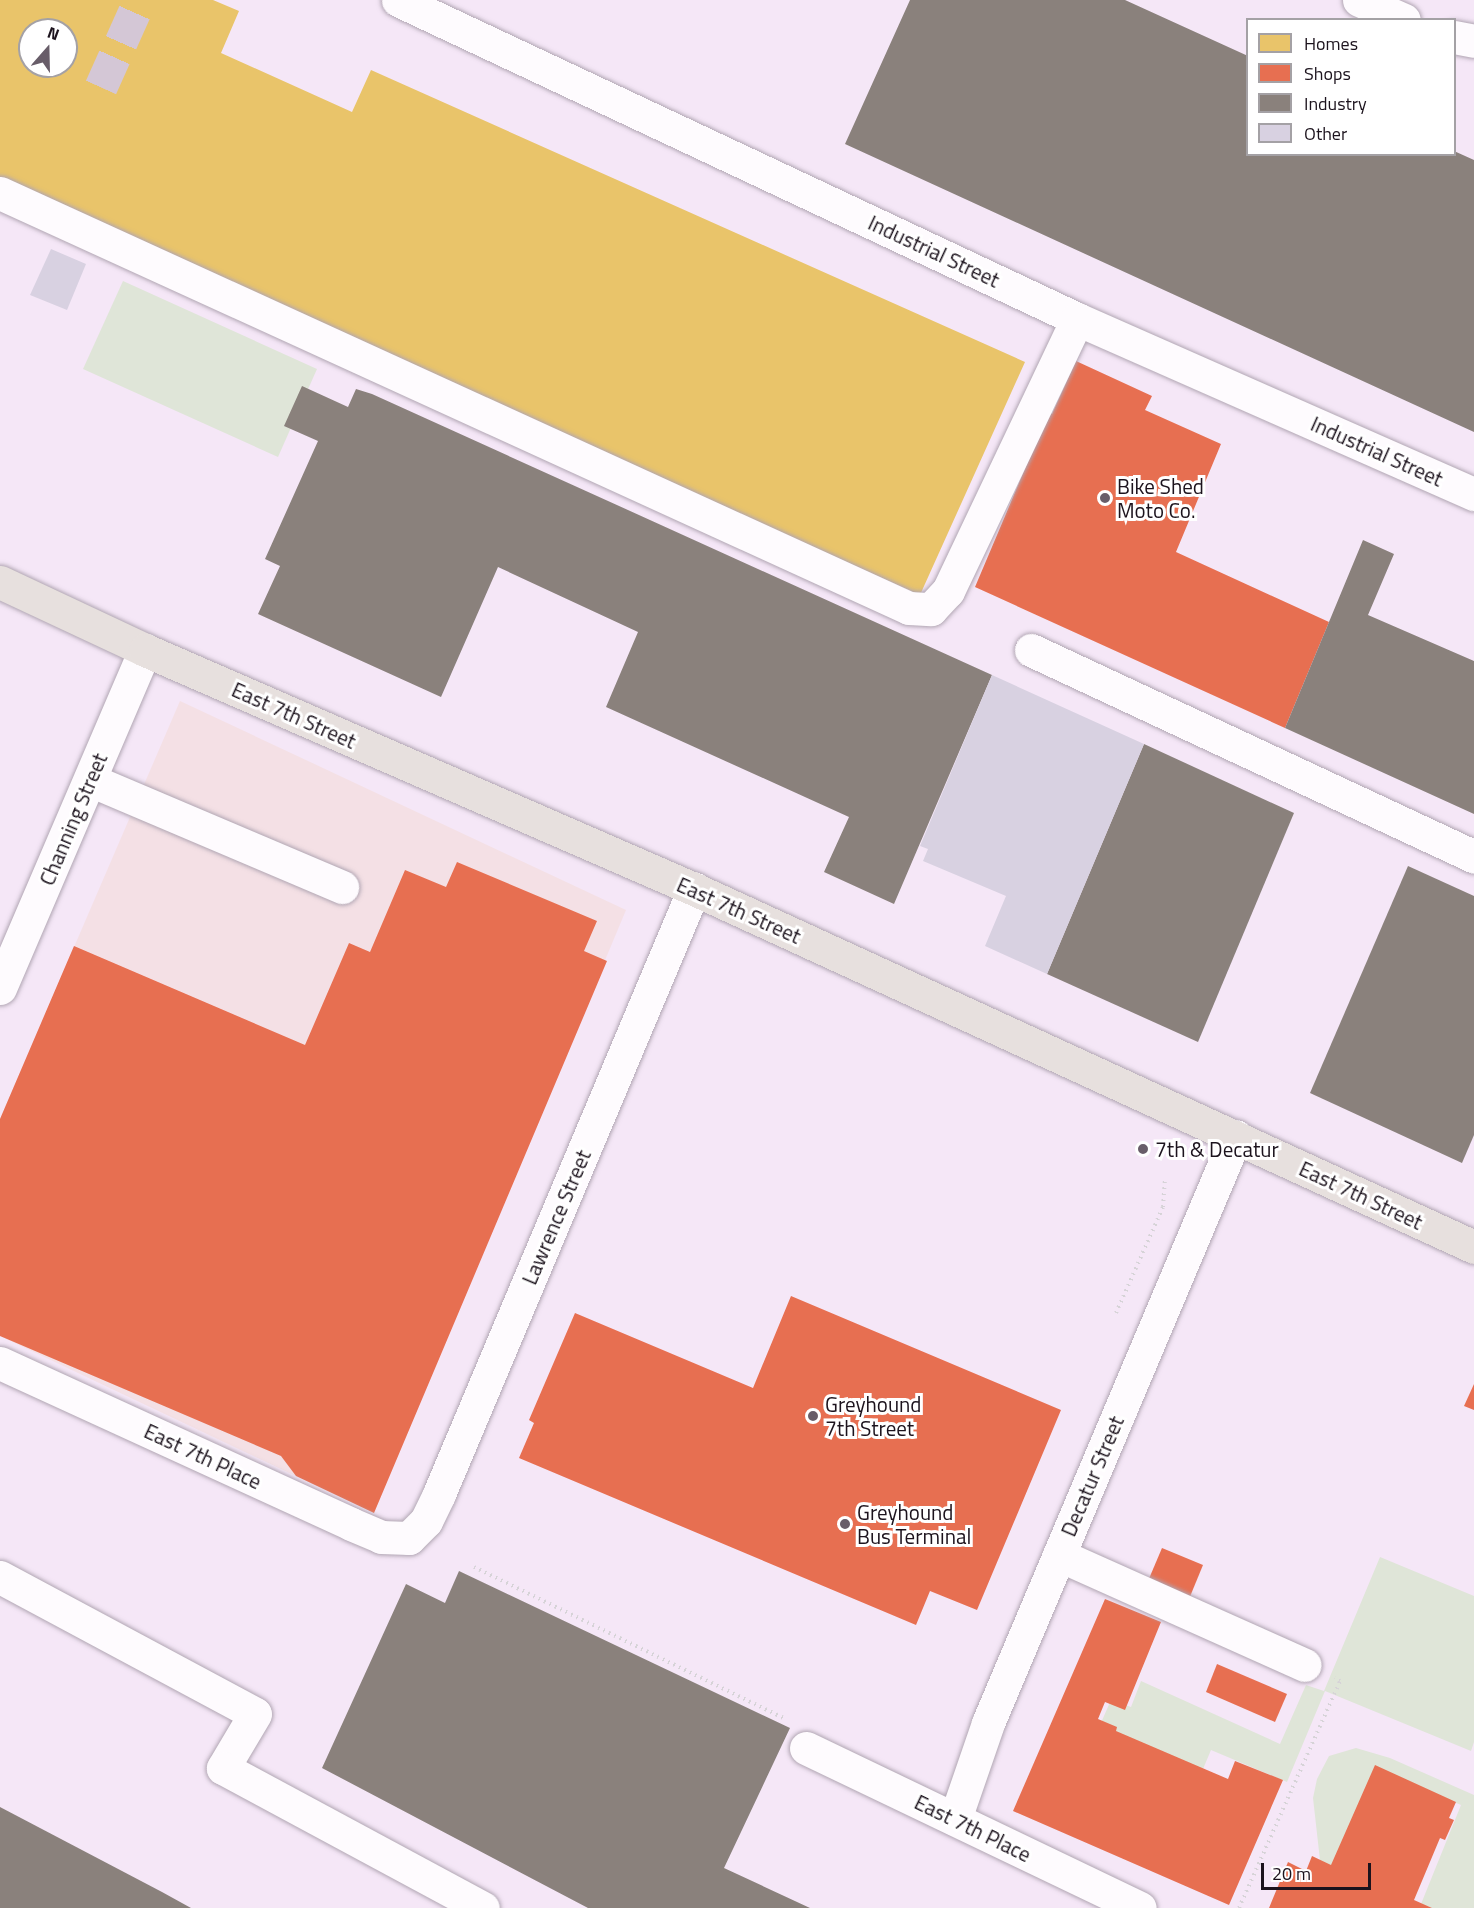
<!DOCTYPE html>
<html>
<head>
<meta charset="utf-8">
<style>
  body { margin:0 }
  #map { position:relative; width:1474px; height:1908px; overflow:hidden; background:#f5e7f7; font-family:"Titillium Web",sans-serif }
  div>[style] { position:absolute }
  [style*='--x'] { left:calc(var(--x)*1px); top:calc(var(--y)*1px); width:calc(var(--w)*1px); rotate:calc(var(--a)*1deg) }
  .industrial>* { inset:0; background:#f4e0e5 }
  .green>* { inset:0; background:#dfe5d8 }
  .homes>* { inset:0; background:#e9c46a }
  .shops>* { inset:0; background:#e76f51 }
  .industry>* { inset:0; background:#8a817c }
  .building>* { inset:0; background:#d8d1e1 }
  .minor-tunnel>* { height:33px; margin-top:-16.5px; transform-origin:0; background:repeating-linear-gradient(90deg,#d4c7d6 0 33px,transparent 0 49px) }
  .path>* { height:4px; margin-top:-2px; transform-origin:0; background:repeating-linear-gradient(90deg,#d6d3d7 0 1.5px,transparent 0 6px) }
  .roads { filter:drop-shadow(0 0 2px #b1a6b3) drop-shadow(0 0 2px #b1a6b3) }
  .minor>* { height:33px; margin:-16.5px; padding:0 16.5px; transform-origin:16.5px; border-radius:16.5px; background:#fefbfe }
  .major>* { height:33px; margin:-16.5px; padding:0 16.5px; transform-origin:16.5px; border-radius:16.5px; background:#e7e0de }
  .dots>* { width:16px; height:16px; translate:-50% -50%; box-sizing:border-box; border:3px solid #fff; border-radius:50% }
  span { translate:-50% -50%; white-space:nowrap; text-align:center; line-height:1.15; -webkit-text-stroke:6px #fff; paint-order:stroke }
  .street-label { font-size:21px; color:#1c131d }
  .poi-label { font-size:21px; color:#1c131d }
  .left { translate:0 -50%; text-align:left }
  .legend { position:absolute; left:1246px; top:18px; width:210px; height:138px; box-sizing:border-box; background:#fff; border:2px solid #a4a1a5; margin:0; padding:8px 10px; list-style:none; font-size:18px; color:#1c131d }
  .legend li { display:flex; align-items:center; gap:12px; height:30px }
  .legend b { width:30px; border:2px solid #a4a1a5 }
  .north { position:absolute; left:18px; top:18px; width:60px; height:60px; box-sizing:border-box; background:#fff; border:2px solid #a4a1a5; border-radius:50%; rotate:20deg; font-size:16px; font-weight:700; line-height:24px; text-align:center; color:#1c131d }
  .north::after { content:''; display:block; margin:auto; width:21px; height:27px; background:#685d69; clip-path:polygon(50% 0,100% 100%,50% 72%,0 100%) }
  .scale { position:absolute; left:1261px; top:1863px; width:110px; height:27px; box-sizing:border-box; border:3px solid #1c131d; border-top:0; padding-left:8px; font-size:18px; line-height:21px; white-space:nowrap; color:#1c131d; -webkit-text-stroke:4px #fff; paint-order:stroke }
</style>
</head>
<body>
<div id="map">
  <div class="industrial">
    <i style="clip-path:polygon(180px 701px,626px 910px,374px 1513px,0 1336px,0 1119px)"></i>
  </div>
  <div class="green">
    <i style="clip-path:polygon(123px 281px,317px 369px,278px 457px,83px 369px)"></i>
    <i style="clip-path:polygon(1380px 1557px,1474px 1596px,1474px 1742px,1471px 1751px,1325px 1691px,1287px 1782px,1211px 1750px,1203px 1769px,1100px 1725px,1111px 1700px,1131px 1707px,1141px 1681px,1280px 1744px,1306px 1685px,1324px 1691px)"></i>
    <i style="clip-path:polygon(1356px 1748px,1390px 1758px,1474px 1795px,1474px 1908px,1432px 1908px,1421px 1904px,1461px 1805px,1378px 1770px,1333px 1882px,1322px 1878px,1313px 1798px,1317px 1779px,1329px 1756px)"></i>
  </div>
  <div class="homes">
    <i style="clip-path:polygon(evenodd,0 0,213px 0,239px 11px,221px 53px,352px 112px,371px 70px,1025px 362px,920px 595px,0 183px,0 0,30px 30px,66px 30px,66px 66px,30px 66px,30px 30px)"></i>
  </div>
  <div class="shops">
    <i style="clip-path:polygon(1076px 361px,1152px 396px,1145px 410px,1221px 444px,1176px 552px,1329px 622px,1285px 728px,975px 587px,1049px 412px,1052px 414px)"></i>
    <i style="clip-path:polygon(457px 862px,597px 921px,584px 951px,607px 961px,374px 1513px,296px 1476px,281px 1456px,0 1336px,0 1119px,74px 946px,305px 1045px,349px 943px,370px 952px,405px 870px,446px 887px)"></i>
    <i style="clip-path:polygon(791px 1296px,1061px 1410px,977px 1610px,930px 1591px,916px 1625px,519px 1458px,534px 1423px,529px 1420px,575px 1313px,753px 1388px)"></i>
    <i style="clip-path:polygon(1474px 1384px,1474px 1410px,1464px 1406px)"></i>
    <i style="clip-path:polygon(1162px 1548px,1203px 1565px,1189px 1599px,1148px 1581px)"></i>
    <i style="clip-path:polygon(1105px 1599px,1161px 1622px,1125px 1710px,1105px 1702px,1098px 1719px,1117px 1727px,1116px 1731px,1228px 1779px,1235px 1761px,1283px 1780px,1229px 1905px,1013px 1811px)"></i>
    <i style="clip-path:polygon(1217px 1664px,1287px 1694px,1275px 1722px,1206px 1692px)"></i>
    <i style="clip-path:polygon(1375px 1765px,1456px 1802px,1449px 1818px,1454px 1820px,1445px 1840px,1440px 1838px,1414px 1900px,1432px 1908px,1269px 1908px,1288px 1862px,1306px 1871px,1312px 1856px,1331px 1865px)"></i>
  </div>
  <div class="industry">
    <i style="clip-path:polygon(910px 0,1125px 0,1248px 56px,1248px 154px,1454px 154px,1454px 151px,1474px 160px,1474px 432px,845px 144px)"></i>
    <i style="clip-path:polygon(302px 386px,348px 407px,356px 389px,372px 394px,992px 675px,894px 904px,824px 872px,849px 817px,606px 707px,638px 632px,498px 567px,441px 697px,258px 614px,280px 566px,265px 559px,318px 441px,284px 426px)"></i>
    <i style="clip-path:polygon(1363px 540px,1394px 554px,1368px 615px,1474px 661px,1474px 814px,1285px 728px)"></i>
    <i style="clip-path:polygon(1144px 744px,1294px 813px,1198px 1042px,1047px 974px)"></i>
    <i style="clip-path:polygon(1408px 866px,1474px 896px,1474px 1135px,1462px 1163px,1310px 1093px)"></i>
    <i style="clip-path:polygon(459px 1571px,790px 1728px,724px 1868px,810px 1908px,588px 1908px,322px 1768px,406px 1584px,445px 1603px)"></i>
    <i style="clip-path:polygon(0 1807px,162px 1892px,191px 1908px,0 1908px)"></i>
  </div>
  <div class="building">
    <i style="clip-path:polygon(51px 249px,86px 264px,67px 310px,30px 295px)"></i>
    <i style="clip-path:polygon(992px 675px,1144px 744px,1047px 974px,985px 946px,1006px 896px,923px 861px,928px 849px,920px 846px)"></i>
  </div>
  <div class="minor-tunnel">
    <i style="--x:101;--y:87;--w:95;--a:-65.9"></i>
  </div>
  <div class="path">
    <i style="--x:1116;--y:1313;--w:116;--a:-66.1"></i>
    <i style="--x:1163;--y:1207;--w:30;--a:-86"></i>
    <i style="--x:474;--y:1567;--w:347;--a:26"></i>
    <i style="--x:1239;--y:1908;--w:248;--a:-66"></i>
    <i style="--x:1340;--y:1681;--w:6;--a:-149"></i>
  </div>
  <div class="roads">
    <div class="minor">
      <i style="--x:398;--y:0;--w:750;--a:25.16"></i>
      <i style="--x:1077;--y:319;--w:434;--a:23.8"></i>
      <i style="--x:1359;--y:0;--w:49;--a:24"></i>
      <i style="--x:1454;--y:37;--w:20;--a:11"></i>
      <i style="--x:0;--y:193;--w:999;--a:24.54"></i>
      <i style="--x:909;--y:608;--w:22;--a:3"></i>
      <i style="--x:931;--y:609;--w:25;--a:-47"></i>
      <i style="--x:948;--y:591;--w:301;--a:-64.6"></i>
      <i style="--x:1031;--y:650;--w:489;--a:25"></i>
      <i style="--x:90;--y:780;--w:274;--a:23"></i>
      <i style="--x:0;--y:988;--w:368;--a:-66.8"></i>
      <i style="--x:0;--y:1363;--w:386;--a:24.6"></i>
      <i style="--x:351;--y:1524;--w:33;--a:23"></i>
      <i style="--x:381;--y:1537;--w:28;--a:2"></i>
      <i style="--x:409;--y:1538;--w:24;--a:-45"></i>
      <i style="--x:426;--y:1521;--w:30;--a:-64"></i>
      <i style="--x:439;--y:1494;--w:657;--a:-67.15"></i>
      <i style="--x:1059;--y:1555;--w:269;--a:24.1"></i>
      <i style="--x:0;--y:1577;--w:289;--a:28.2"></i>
      <i style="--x:255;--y:1714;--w:63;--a:120.7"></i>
      <i style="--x:223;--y:1768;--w:295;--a:28.3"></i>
      <i style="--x:806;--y:1748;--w:370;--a:25.6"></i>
      <i style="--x:955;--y:1819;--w:102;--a:-71"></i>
      <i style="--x:988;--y:1723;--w:637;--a:-67.1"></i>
    </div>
    <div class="major">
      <i style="--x:0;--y:582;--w:160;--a:25.1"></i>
      <i style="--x:145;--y:650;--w:599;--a:23.53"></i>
      <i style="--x:694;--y:889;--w:858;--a:24.65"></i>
    </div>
  </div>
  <div class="dots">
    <i style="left:1105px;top:498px;background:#685d69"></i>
    <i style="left:1143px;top:1149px;background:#685d69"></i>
    <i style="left:813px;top:1416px;background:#685d69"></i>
    <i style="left:845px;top:1524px;background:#685d69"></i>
  </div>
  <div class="street-label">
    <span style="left:934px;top:251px;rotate:25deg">Industrial Street</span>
    <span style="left:1377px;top:451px;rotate:24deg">Industrial Street</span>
    <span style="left:294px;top:715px;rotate:24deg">East 7th Street</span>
    <span style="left:73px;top:819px;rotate:-67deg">Channing Street</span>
    <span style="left:739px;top:910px;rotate:24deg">East 7th Street</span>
    <span style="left:1361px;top:1195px;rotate:25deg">East 7th Street</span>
    <span style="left:556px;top:1217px;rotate:-67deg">Lawrence Street</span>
    <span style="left:203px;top:1456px;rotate:25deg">East 7th Place</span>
    <span style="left:1092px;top:1476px;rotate:-67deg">Decatur Street</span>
    <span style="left:973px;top:1828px;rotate:26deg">East 7th Place</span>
  </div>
  <div class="poi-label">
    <span class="left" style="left:1117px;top:498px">Bike Shed<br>Moto Co.</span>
    <span class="left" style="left:1155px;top:1149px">7th &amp; Decatur</span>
    <span class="left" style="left:825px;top:1416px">Greyhound<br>7th Street</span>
    <span class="left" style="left:857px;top:1524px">Greyhound<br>Bus Terminal</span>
  </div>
  <ul class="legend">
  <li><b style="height:16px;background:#e9c46a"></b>Homes</li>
  <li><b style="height:16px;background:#e76f51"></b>Shops</li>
  <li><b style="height:16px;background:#8a817c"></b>Industry</li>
  <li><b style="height:16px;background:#d8d1e1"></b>Other</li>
  </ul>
  <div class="north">N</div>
  <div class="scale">20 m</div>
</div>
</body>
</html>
